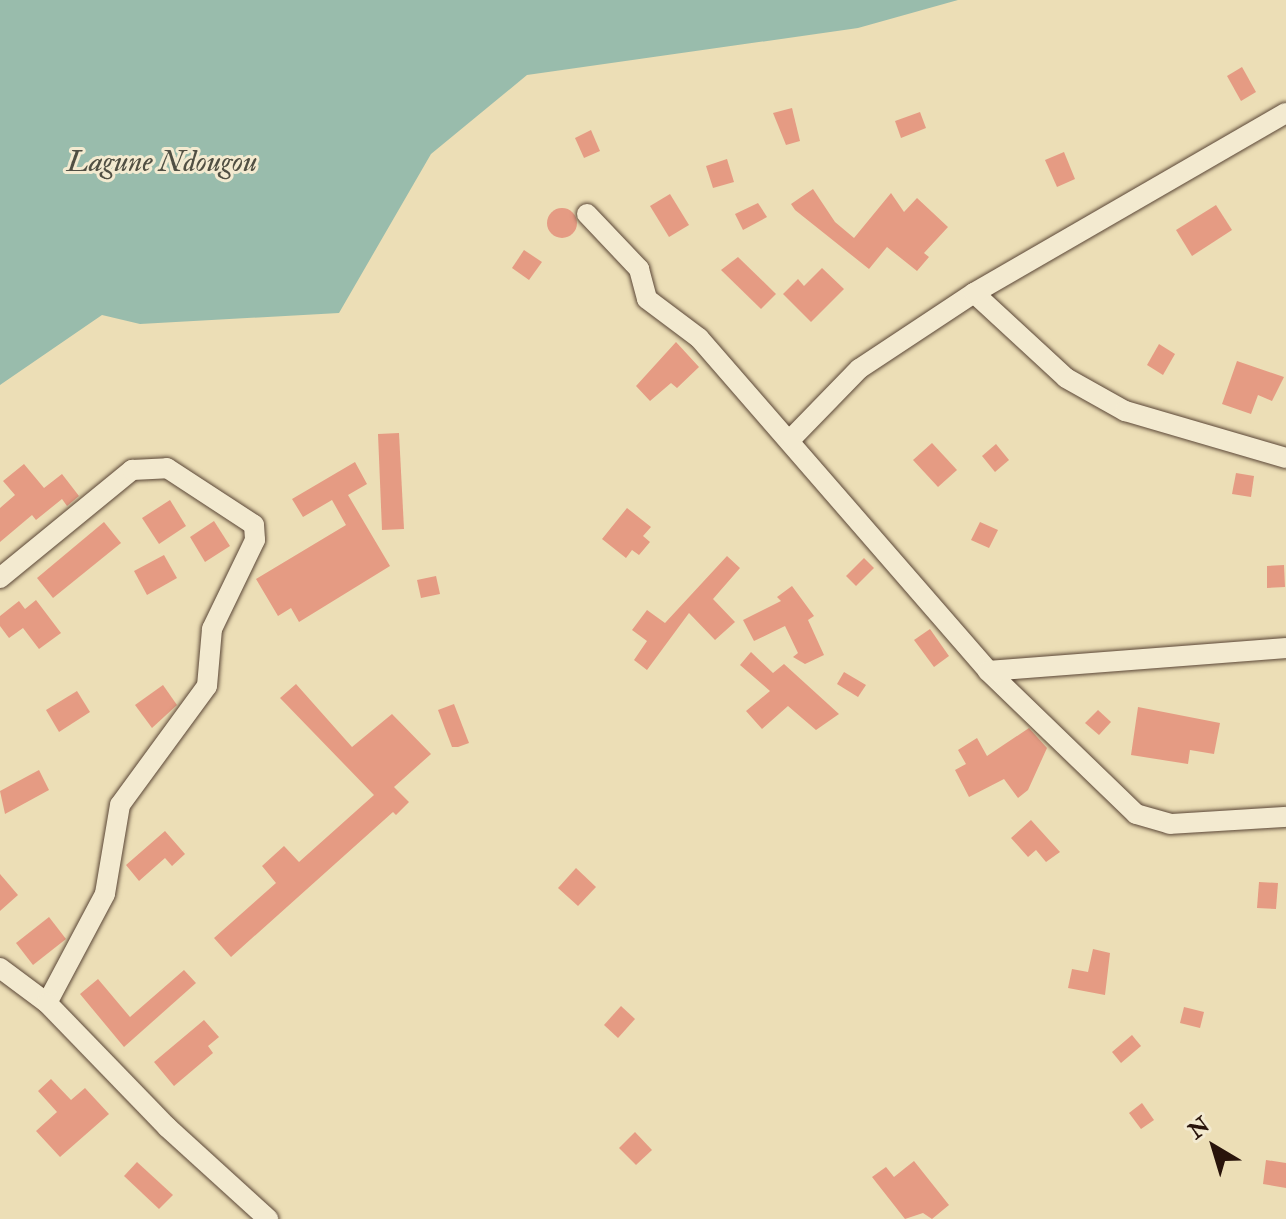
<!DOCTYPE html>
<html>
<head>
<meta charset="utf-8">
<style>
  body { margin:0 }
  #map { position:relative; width:1286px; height:1219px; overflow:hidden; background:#ecdeb6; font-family:"IM FELL Double Pica",serif }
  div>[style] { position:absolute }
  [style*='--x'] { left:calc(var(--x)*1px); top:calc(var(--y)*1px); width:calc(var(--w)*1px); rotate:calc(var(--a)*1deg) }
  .water>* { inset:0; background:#99bcac }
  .building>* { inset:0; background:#e59b83 }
  .round { border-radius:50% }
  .roads { filter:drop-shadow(0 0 2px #5a4636) drop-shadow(0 0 2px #5a4636) }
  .minor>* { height:20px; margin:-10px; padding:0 10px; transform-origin:10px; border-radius:10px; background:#f3ead0 }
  span { translate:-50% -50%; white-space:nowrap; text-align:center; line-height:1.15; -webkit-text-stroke:6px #f3ead0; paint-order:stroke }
  .water-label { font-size:30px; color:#504f43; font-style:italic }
  .north { position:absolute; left:1174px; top:1107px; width:80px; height:80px; -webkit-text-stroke:6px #f3ead0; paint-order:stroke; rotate:322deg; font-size:22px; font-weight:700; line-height:32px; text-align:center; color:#29140b }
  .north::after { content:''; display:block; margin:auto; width:28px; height:36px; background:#29140b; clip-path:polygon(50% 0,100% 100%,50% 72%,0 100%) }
</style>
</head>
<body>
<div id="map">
  <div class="water">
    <i style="clip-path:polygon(0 0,958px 0,858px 28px,527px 75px,431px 154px,339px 313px,140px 324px,102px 315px,0 385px)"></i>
  </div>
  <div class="building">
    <i style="clip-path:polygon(1242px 67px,1256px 92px,1241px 101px,1227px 76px)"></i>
    <i style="clip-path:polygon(792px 108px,800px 141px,786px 145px,773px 113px)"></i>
    <i style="clip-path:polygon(920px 112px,926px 128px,901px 138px,895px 121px)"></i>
    <i style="clip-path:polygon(591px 130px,600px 151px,584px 158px,575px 138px)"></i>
    <i style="clip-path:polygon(1064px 152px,1075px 179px,1057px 187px,1045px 160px)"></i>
    <i style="clip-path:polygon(727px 159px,734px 182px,713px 188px,706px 166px)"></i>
    <i style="clip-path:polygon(813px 189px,835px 222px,854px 238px,891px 193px,904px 212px,917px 198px,948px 227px,924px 253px,929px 257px,917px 271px,887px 247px,869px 269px,795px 210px,791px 204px)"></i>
    <i style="clip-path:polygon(670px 194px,689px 225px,669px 237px,650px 206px)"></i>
    <i style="clip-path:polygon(758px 203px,767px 217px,743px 230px,735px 214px)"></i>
    <i style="clip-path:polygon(1216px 205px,1232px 230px,1192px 256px,1176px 230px)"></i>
    <i class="round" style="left:547px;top:208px;width:30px;height:30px"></i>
    <i style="clip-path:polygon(524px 250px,542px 262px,529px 280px,512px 268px)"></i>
    <i style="clip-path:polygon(738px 257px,776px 294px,761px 309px,721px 270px)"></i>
    <i style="clip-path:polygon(822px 268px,844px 289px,811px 322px,783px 294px,798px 279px,804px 286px)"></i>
    <i style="clip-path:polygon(676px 342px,699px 367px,677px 388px,671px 383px,650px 401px,636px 386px)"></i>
    <i style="clip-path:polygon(1159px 344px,1175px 354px,1163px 375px,1147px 365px)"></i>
    <i style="clip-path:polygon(1237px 361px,1284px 377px,1272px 401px,1258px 395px,1251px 414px,1222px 404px)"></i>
    <i style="clip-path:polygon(399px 433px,404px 529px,382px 530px,378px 434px)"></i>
    <i style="clip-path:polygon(932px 443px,957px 470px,938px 487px,913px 460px)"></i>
    <i style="clip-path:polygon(996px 444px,1009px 460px,995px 472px,982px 456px)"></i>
    <i style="clip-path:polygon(355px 462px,367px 484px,348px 495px,390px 566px,299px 622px,291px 608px,278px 616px,256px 579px,346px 525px,332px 500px,303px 517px,292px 499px)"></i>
    <i style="clip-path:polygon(24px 464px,44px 488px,62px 474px,79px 496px,67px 506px,62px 499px,36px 520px,32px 515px,0 542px,0 508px,15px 495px,3px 481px)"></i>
    <i style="clip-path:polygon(1236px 473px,1254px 476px,1251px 497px,1232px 494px)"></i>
    <i style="clip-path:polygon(170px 500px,186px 526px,159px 544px,142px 518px)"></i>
    <i style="clip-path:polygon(627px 508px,651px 527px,643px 536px,650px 542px,639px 555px,632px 550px,626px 558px,602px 539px)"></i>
    <i style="clip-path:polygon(214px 521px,230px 546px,205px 562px,190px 537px)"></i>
    <i style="clip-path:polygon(104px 522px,121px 543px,53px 598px,37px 578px)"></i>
    <i style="clip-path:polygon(980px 522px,998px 530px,989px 548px,971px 540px)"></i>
    <i style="clip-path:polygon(164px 555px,177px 578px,147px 595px,134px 571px)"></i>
    <i style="clip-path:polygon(727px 556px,740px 568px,713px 599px,735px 622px,715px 640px,689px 613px,647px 670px,634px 660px,647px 641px,632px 630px,647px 610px,665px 623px)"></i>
    <i style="clip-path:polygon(864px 558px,874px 568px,856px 586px,846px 576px)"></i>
    <i style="clip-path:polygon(1284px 565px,1285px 587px,1267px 588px,1267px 566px)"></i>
    <i style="clip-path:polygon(436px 576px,440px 594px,421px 598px,417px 580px)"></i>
    <i style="clip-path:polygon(792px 586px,814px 616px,808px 620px,824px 655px,805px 664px,793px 657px,798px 653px,785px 626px,754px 641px,743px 620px,781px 601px,777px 597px)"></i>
    <i style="clip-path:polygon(36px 600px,61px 633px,39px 649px,23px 628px,9px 638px,0 626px,0 616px,19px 601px,25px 609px)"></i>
    <i style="clip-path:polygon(930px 629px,949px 656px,934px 667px,914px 640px)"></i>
    <i style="clip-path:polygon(751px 652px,773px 673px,784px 664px,839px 714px,816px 730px,788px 706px,762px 729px,746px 711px,770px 691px,740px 665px)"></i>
    <i style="clip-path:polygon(844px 672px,866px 685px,858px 697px,837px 684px)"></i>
    <i style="clip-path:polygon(296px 684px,352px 747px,392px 714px,431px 754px,394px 787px,409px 802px,396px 815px,393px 812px,231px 957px,214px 938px,276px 883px,262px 866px,284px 846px,299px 862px,374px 795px,280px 698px)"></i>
    <i style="clip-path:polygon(163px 685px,177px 705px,152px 728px,135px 705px)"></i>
    <i style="clip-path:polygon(77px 691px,90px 712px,59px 732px,46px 710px)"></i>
    <i style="clip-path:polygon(454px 704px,469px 743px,458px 747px,452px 747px,438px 710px)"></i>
    <i style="clip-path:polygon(1138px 707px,1220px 723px,1214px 754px,1190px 750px,1188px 764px,1131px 755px)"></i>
    <i style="clip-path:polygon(1098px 710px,1111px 722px,1099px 735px,1085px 723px)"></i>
    <i style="clip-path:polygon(1029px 728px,1047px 748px,1028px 790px,1018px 798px,1004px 779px,969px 797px,955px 770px,966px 764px,958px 750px,977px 738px,987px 756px)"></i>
    <i style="clip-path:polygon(39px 770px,49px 790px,5px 814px,0 791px)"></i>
    <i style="clip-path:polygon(1031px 820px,1060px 852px,1046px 862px,1036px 850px,1028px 857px,1011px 838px)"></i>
    <i style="clip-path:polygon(165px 831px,185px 854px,172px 866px,165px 858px,139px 881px,126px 865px)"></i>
    <i style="clip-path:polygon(576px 868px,596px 887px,578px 906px,558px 888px)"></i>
    <i style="clip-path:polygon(0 874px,18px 895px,0 911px)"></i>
    <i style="clip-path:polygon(1259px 882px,1278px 883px,1276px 909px,1257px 908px)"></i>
    <i style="clip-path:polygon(49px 917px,66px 939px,33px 965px,16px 943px)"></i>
    <i style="clip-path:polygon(1093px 949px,1110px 953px,1105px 995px,1068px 988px,1072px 969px,1088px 972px)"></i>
    <i style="clip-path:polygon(184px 970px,196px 983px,124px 1047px,80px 994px,98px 979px,130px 1017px)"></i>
    <i style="clip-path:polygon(621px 1006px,635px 1019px,618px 1038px,604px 1025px)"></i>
    <i style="clip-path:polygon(1184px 1007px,1204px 1012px,1200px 1028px,1180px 1023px)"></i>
    <i style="clip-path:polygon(204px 1020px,219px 1037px,208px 1046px,213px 1053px,174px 1086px,154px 1062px)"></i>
    <i style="clip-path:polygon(1132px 1035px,1141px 1046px,1121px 1063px,1112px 1052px)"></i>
    <i style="clip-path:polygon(51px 1079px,71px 1100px,85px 1088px,109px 1114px,60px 1157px,36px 1131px,57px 1112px,38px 1091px)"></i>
    <i style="clip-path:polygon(1142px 1103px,1154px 1120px,1141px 1129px,1129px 1113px)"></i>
    <i style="clip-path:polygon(635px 1132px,652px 1150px,636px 1165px,619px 1148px)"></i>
    <i style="clip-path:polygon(1266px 1160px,1286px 1163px,1286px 1188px,1263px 1184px)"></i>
    <i style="clip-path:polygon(914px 1161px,949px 1205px,932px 1219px,923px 1213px,905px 1219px,872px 1177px,886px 1167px,894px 1177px)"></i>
    <i style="clip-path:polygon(137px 1162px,173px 1195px,159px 1209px,124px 1176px)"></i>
  </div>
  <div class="roads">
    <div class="minor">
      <i style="--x:587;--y:214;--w:76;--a:46.6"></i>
      <i style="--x:639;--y:269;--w:31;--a:75"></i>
      <i style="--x:647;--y:299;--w:65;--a:36.9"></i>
      <i style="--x:699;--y:338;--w:441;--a:49"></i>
      <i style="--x:988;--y:671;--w:206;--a:44"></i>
      <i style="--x:1136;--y:814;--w:35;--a:16"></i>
      <i style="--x:1170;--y:824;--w:116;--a:-3.5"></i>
      <i style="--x:974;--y:293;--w:125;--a:42.7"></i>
      <i style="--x:1066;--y:378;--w:68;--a:29.2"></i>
      <i style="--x:1125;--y:411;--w:168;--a:16.3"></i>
      <i style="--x:790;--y:440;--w:99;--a:-45.8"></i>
      <i style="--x:859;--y:369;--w:138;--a:-33.5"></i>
      <i style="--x:974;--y:293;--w:360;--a:-30"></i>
      <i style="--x:0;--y:578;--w:171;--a:-39.3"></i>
      <i style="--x:132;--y:470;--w:35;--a:-3"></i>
      <i style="--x:167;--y:468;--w:104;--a:33.2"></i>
      <i style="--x:254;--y:525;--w:15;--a:86"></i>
      <i style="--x:255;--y:540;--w:99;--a:115.8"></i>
      <i style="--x:212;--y:629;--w:57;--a:95"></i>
      <i style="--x:207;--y:686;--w:147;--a:126.2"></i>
      <i style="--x:120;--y:805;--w:90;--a:99.6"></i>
      <i style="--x:105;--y:894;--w:123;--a:118"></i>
      <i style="--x:988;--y:671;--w:299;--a:-4.4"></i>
      <i style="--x:0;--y:968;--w:59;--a:36.7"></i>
      <i style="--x:47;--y:1003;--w:173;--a:45.9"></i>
      <i style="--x:167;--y:1127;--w:137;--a:42.3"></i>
    </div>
  </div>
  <div class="water-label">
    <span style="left:162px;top:162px">Lagune Ndougou</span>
  </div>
  <div class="north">N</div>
</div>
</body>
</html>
